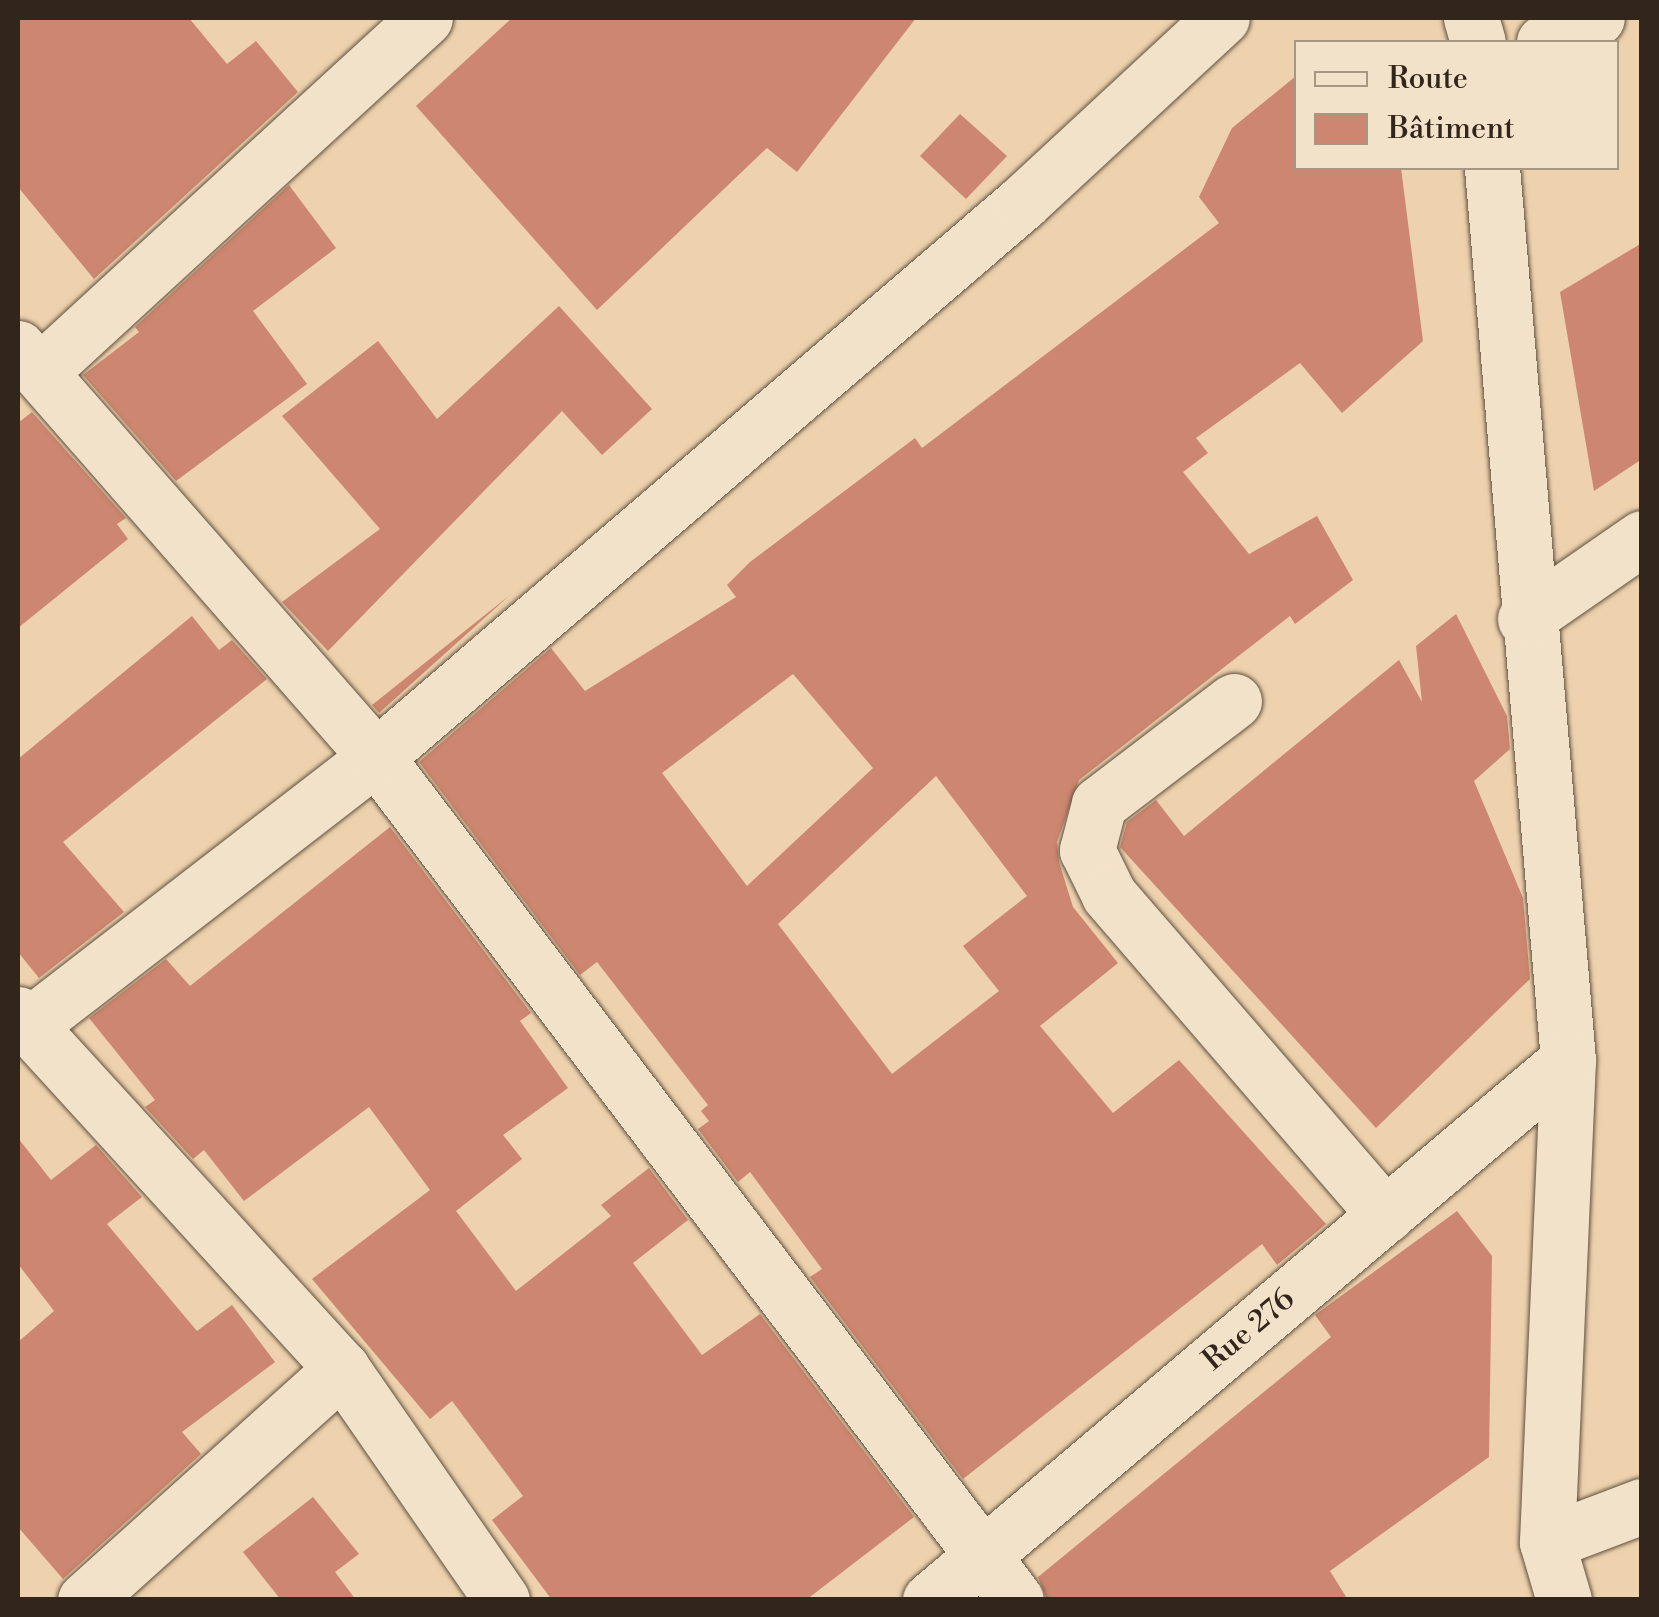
<!DOCTYPE html>
<html>
<head>
<meta charset="utf-8">
<style>
  body { margin:0 }
  #map { position:relative; width:1659px; height:1617px; overflow:hidden; background:#edd2ad; font-family:"Libre Bodoni",serif }
  div>[style] { position:absolute }
  [style*='--x'] { left:calc(var(--x)*1px); top:calc(var(--y)*1px); width:calc(var(--w)*1px); rotate:calc(var(--a)*1deg) }
  .building>* { inset:0; background:#cd866f }
  .roads { filter:drop-shadow(0 0 2px #615040) drop-shadow(0 0 2px #615040) }
  .street>* { height:55px; margin:-27.5px; padding:0 27.5px; transform-origin:27.5px; border-radius:27.5px; background:#f3e2ca }
  span { translate:-50% -50%; white-space:nowrap; text-align:center; line-height:1.15; -webkit-text-stroke:8px #f3e2ca; paint-order:stroke }
  .street-label { font-size:30px; color:#32251b }
  .frame { position:absolute; inset:0; border:20px solid #32251b; pointer-events:none }
  .legend { position:absolute; left:1294px; top:40px; width:325px; height:130px; box-sizing:border-box; background:#f3e2ca; border:2px solid #a69684; margin:0; padding:12px 18px; list-style:none; font-size:30px; color:#32251b }
  .legend li { display:flex; align-items:center; gap:20px; height:50px }
  .legend b { width:50px; border:2px solid #a69684 }
</style>
</head>
<body>
<div id="map">
  <div class="building">
    <i style="clip-path:polygon(18px 18px,189px 18px,227px 64px,256px 41px,298px 92px,94px 279px,18px 187px)"></i>
    <i style="clip-path:polygon(512px 18px,916px 18px,797px 172px,767px 148px,597px 310px,416px 106px)"></i>
    <i style="clip-path:polygon(evenodd,1296px 76px,1296px 168px,1401px 168px,1423px 341px,1342px 413px,1300px 363px,1196px 438px,1208px 453px,1183px 472px,1249px 554px,1317px 516px,1353px 580px,1295px 624px,1290px 616px,1079px 780px,1057px 842px,1059px 862px,1073px 907px,1118px 963px,1040px 1026px,1113px 1113px,1179px 1060px,1326px 1224px,1277px 1265px,1262px 1244px,963px 1479px,810px 1277px,822px 1269px,750px 1172px,738px 1182px,698px 1129px,709px 1121px,701px 1111px,708px 1105px,597px 962px,580px 975px,419px 762px,551px 648px,585px 691px,736px 597px,727px 585px,750px 562px,915px 438px,922px 448px,1219px 223px,1199px 197px,1232px 128px,1296px 76px,793px 674px,873px 768px,747px 886px,662px 773px,793px 674px,1296px 76px,936px 776px,1027px 896px,963px 946px,999px 991px,892px 1074px,778px 924px,936px 776px)"></i>
    <i style="clip-path:polygon(960px 114px,1007px 156px,966px 199px,920px 156px)"></i>
    <i style="clip-path:polygon(289px 185px,336px 248px,253px 311px,307px 384px,176px 481px,83px 375px,139px 332px,135px 327px)"></i>
    <i style="clip-path:polygon(1642px 243px,1642px 459px,1594px 491px,1560px 292px)"></i>
    <i style="clip-path:polygon(559px 306px,652px 409px,602px 455px,562px 411px,328px 651px,282px 602px,380px 529px,282px 416px,378px 341px,437px 419px)"></i>
    <i style="clip-path:polygon(32px 412px,126px 518px,117px 524px,128px 539px,18px 628px,18px 423px)"></i>
    <i style="clip-path:polygon(510px 595px,379px 713px,372px 705px)"></i>
    <i style="clip-path:polygon(1456px 614px,1507px 716px,1510px 749px,1474px 781px,1523px 898px,1530px 979px,1376px 1128px,1120px 847px,1127px 822px,1156px 800px,1184px 836px,1399px 660px,1422px 702px,1416px 646px)"></i>
    <i style="clip-path:polygon(192px 616px,219px 650px,232px 640px,267px 679px,63px 842px,124px 912px,39px 978px,18px 952px,18px 759px)"></i>
    <i style="clip-path:polygon(390px 827px,531px 1013px,520px 1021px,568px 1088px,503px 1135px,522px 1159px,456px 1211px,516px 1291px,611px 1216px,601px 1205px,649px 1168px,688px 1220px,633px 1263px,702px 1355px,760px 1314px,914px 1517px,806px 1600px,552px 1600px,492px 1520px,523px 1496px,452px 1401px,430px 1419px,312px 1279px,430px 1190px,369px 1107px,244px 1201px,204px 1150px,193px 1159px,145px 1107px,155px 1100px,89px 1018px,166px 959px,190px 986px)"></i>
    <i style="clip-path:polygon(18px 1138px,51px 1180px,96px 1145px,142px 1197px,107px 1224px,197px 1331px,232px 1305px,275px 1362px,182px 1432px,201px 1454px,63px 1579px,18px 1527px,18px 1342px,54px 1311px,18px 1264px)"></i>
    <i style="clip-path:polygon(1457px 1211px,1492px 1256px,1489px 1457px,1330px 1571px,1348px 1600px,1047px 1600px,1038px 1577px,1331px 1337px,1315px 1315px)"></i>
    <i style="clip-path:polygon(313px 1497px,359px 1554px,335px 1572px,356px 1600px,281px 1600px,243px 1552px)"></i>
  </div>
  <div class="roads">
    <div class="street">
      <i style="--x:1471;--y:18;--w:25;--a:74"></i>
      <i style="--x:1544;--y:42;--w:58;--a:-24.4"></i>
      <i style="--x:1492;--y:168;--w:895;--a:85.13"></i>
      <i style="--x:1568;--y:1060;--w:482;--a:92.5"></i>
      <i style="--x:1547;--y:1542;--w:60;--a:73.7"></i>
      <i style="--x:18;--y:348;--w:544;--a:48.8"></i>
      <i style="--x:376;--y:757;--w:1058;--a:52.79"></i>
      <i style="--x:42;--y:370;--w:520;--a:-42.58"></i>
      <i style="--x:1525;--y:619;--w:142;--a:-34.7"></i>
      <i style="--x:1234;--y:701;--w:170;--a:142.7"></i>
      <i style="--x:1099;--y:804;--w:48;--a:104.6"></i>
      <i style="--x:1087;--y:850;--w:50;--a:63.9"></i>
      <i style="--x:1109;--y:895;--w:423;--a:49.2"></i>
      <i style="--x:18;--y:1014;--w:481;--a:47.6"></i>
      <i style="--x:342;--y:1369;--w:281;--a:55.3"></i>
      <i style="--x:28;--y:1026;--w:440;--a:-37.7"></i>
      <i style="--x:376;--y:757;--w:852;--a:-40.62"></i>
      <i style="--x:1023;--y:202;--w:271;--a:-42.8"></i>
      <i style="--x:1547;--y:1542;--w:102;--a:-20.8"></i>
      <i style="--x:85;--y:1600;--w:346;--a:-42"></i>
      <i style="--x:930;--y:1600;--w:836;--a:-40.24"></i>
    </div>
  </div>
  <div class="street-label">
    <span style="left:1249px;top:1330px;rotate:-40deg">Rue 276</span>
  </div>
  <div class="frame"></div>
  <ul class="legend">
  <li><b style="height:12px;background:#f3e2ca"></b>Route</li>
  <li><b style="height:28px;background:#cd866f"></b>Bâtiment</li>
  </ul>
</div>
</body>
</html>
